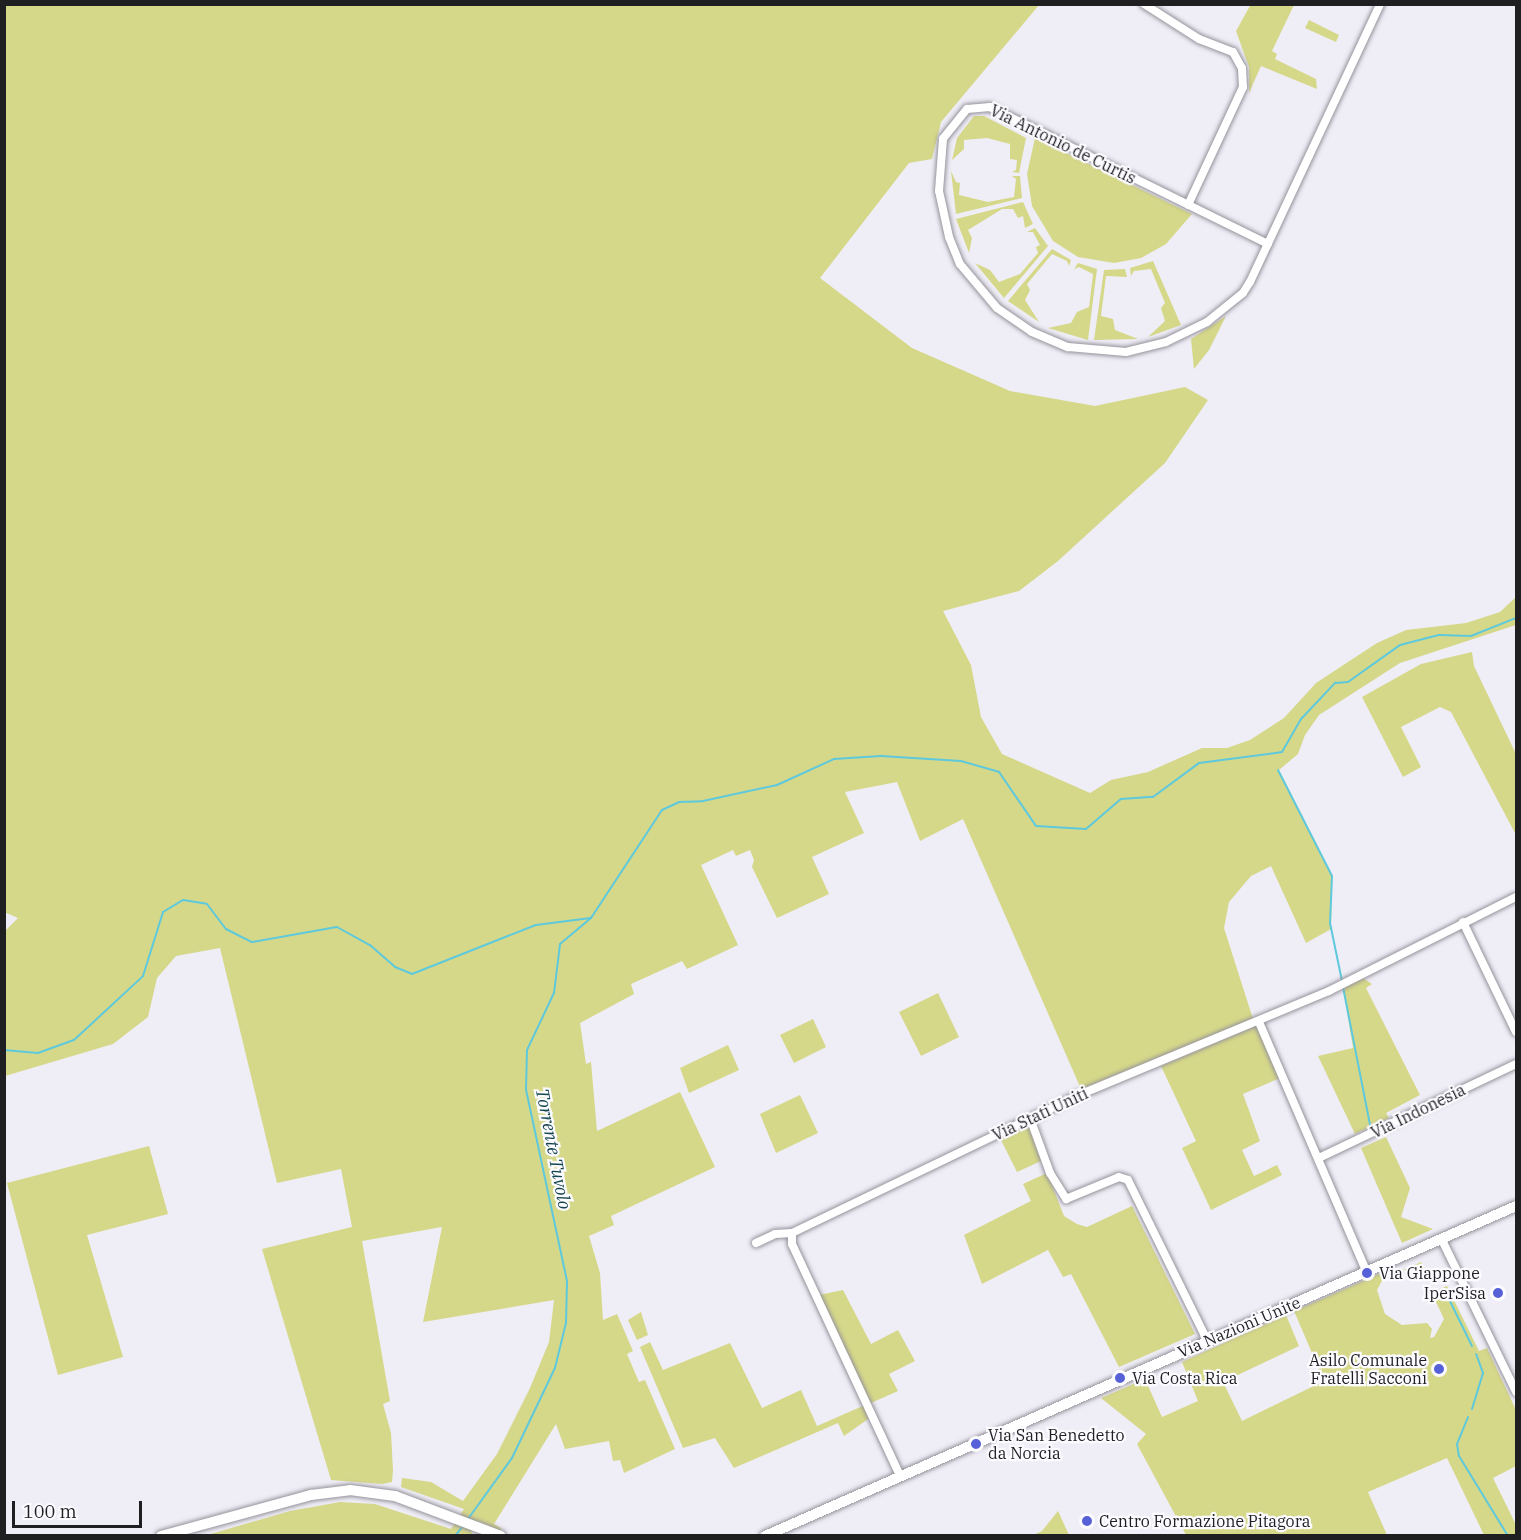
<!DOCTYPE html>
<html>
<head>
<meta charset="utf-8">
<style>
  body { margin:0 }
  #map { position:relative; width:1521px; height:1540px; overflow:hidden; background:#efedf6; font-family:"IBM Plex Serif",serif }
  div>[style] { position:absolute }
  [style*='--x'] { left:calc(var(--x)*1px); top:calc(var(--y)*1px); width:calc(var(--w)*1px); rotate:calc(var(--a)*1deg) }
  .green>* { inset:0; background:#d6d889 }
  .stream>* { height:2px; margin:-1px; padding:0 1px; transform-origin:1px; border-radius:1px; background:#5ec9dc }
  .roads { filter:drop-shadow(0 0 2px #95939b) drop-shadow(0 0 2px #95939b) }
  .street>* { height:8px; margin:-4px; padding:0 4px; transform-origin:4px; border-radius:4px; background:#fff }
  .secondary>* { height:10px; margin:-5px; padding:0 5px; transform-origin:5px; border-radius:5px; background:#fff }
  .dots>* { width:16px; height:16px; translate:-50% -50%; box-sizing:border-box; border:3px solid #fcfbff; border-radius:50% }
  span { translate:-50% -50%; white-space:nowrap; text-align:center; line-height:1.15; -webkit-text-stroke:4.5px #fcfbff; paint-order:stroke }
  .street-label { font-size:16px; color:#1f1e21 }
  .poi-label { font-size:16px; color:#1f1e21 }
  .left { translate:0 -50%; text-align:left }
  .right { translate:-100% -50%; text-align:right }
  .water-label { font-size:18px; color:#13444c; font-style:italic }
  .frame { position:absolute; inset:0; border:6px solid #1f1e21; pointer-events:none }
  .scale { position:absolute; left:12px; top:1501px; width:130px; height:27px; box-sizing:border-box; border:3px solid #1f1e21; border-top:0; padding-left:8px; font-size:18px; line-height:21px; white-space:nowrap; color:#1f1e21; -webkit-text-stroke:4px #fcfbff; paint-order:stroke }
</style>
</head>
<body>
<div id="map">
  <div class="green">
    <i style="clip-path:polygon(1251px 4px,1294px 5px,1272px 51px,1277px 54px,1275px 59px,1316px 79px,1317px 89px,1261px 66px,1249px 93px,1249px 67px,1236px 31px)"></i>
    <i style="clip-path:polygon(4px 5px,1039px 5px,941px 122px,932px 159px,909px 163px,820px 278px,912px 348px,1010px 391px,1095px 406px,1185px 387px,1208px 400px,1165px 463px,1058px 561px,1019px 591px,943px 611px,971px 665px,981px 717px,1002px 754px,1090px 793px,1111px 780px,1148px 772px,1202px 748px,1227px 748px,1250px 740px,1284px 718px,1316px 683px,1377px 643px,1406px 630px,1466px 623px,1500px 612px,1516px 597px,1516px 625px,1400px 663px,1319px 715px,1305px 735px,1298px 754px,1279px 770px,1332px 875px,1331px 929px,1306px 943px,1271px 866px,1251px 876px,1229px 902px,1224px 928px,1253px 1019px,1081px 1089px,963px 819px,920px 841px,897px 782px,845px 792px,864px 833px,812px 857px,829px 894px,777px 918px,752px 867px,754px 860px,750px 850px,736px 856px,733px 850px,701px 865px,738px 945px,687px 969px,682px 961px,631px 984px,634px 994px,580px 1023px,586px 1064px,591px 1062px,597px 1131px,680px 1092px,715px 1167px,611px 1216px,614px 1225px,589px 1236px,600px 1273px,603px 1320px,617px 1314px,633px 1351px,627px 1354px,639px 1382px,645px 1380px,675px 1449px,624px 1473px,620px 1460px,613px 1461px,609px 1441px,565px 1449px,556px 1424px,494px 1524px,501px 1528px,500px 1531px,478px 1521px,471px 1531px,473px 1535px,207px 1535px,290px 1511px,340px 1502px,375px 1504px,451px 1529px,464px 1509px,401px 1487px,402px 1478px,431px 1482px,463px 1501px,497px 1454px,530px 1388px,549px 1342px,554px 1300px,423px 1322px,442px 1227px,362px 1241px,390px 1401px,383px 1404px,391px 1433px,393px 1470px,392px 1482px,382px 1484px,331px 1480px,262px 1249px,352px 1227px,341px 1169px,277px 1183px,220px 948px,176px 956px,157px 978px,148px 1017px,113px 1044px,5px 1076px,5px 931px,18px 918px,4px 912px)"></i>
    <i style="clip-path:polygon(1309px 20px,1339px 35px,1336px 42px,1305px 28px)"></i>
    <i style="clip-path:polygon(974px 116px,984px 116px,1026px 138px,1019px 173px,1012px 172px,1016px 170px,1017px 160px,1010px 159px,1010px 144px,987px 138px,964px 140px,964px 149px,952px 160px,957px 138px)"></i>
    <i style="clip-path:polygon(1035px 138px,1192px 214px,1166px 244px,1141px 258px,1114px 263px,1078px 257px,1053px 241px,1032px 206px,1027px 174px)"></i>
    <i style="clip-path:polygon(951px 171px,956px 182px,960px 183px,959px 195px,988px 202px,1014px 197px,1016px 179px,1012px 176px,1020px 176px,1022px 198px,956px 214px)"></i>
    <i style="clip-path:polygon(1023px 202px,1033px 224px,1025px 228px,1023px 216px,1018px 218px,1013px 209px,1002px 209px,968px 230px,972px 238px,969px 253px,956px 219px)"></i>
    <i style="clip-path:polygon(1035px 228px,1048px 246px,1004px 298px,975px 263px,990px 270px,999px 282px,1020px 274px,1038px 253px,1036px 247px,1040px 245px,1033px 232px,1027px 232px)"></i>
    <i style="clip-path:polygon(1052px 249px,1071px 260px,1069px 266px,1067px 261px,1052px 254px,1027px 284px,1030px 290px,1025px 300px,1039px 322px,1008px 301px)"></i>
    <i style="clip-path:polygon(1153px 261px,1181px 325px,1148px 337px,1165px 321px,1161px 308px,1165px 303px,1151px 269px,1134px 271px,1131px 276px,1130px 268px)"></i>
    <i style="clip-path:polygon(1078px 263px,1097px 269px,1088px 340px,1048px 328px,1071px 323px,1077px 312px,1089px 307px,1093px 274px,1079px 267px,1074px 269px)"></i>
    <i style="clip-path:polygon(1125px 269px,1127px 277px,1106px 276px,1101px 316px,1113px 319px,1115px 330px,1138px 339px,1094px 340px,1104px 270px)"></i>
    <i style="clip-path:polygon(1226px 316px,1209px 350px,1194px 369px,1191px 339px)"></i>
    <i style="clip-path:polygon(1472px 652px,1474px 666px,1516px 754px,1516px 835px,1451px 712px,1440px 707px,1401px 727px,1421px 767px,1403px 777px,1362px 697px,1421px 664px)"></i>
    <i style="clip-path:polygon(1363px 978px,1372px 984px,1366px 988px,1420px 1095px,1386px 1113px,1389px 1118px,1355px 1134px,1318px 1056px,1353px 1048px,1343px 988px)"></i>
    <i style="clip-path:polygon(938px 993px,959px 1037px,921px 1056px,899px 1012px)"></i>
    <i style="clip-path:polygon(813px 1019px,826px 1047px,794px 1063px,780px 1035px)"></i>
    <i style="clip-path:polygon(1256px 1026px,1280px 1078px,1243px 1094px,1260px 1141px,1242px 1150px,1254px 1176px,1277px 1165px,1282px 1175px,1211px 1210px,1182px 1148px,1196px 1141px,1161px 1066px)"></i>
    <i style="clip-path:polygon(728px 1045px,739px 1070px,689px 1093px,680px 1068px)"></i>
    <i style="clip-path:polygon(800px 1095px,818px 1133px,776px 1153px,760px 1114px)"></i>
    <i style="clip-path:polygon(1029px 1124px,1041px 1161px,1017px 1172px,1000px 1138px)"></i>
    <i style="clip-path:polygon(1386px 1137px,1410px 1188px,1401px 1217px,1433px 1229px,1402px 1243px,1361px 1148px)"></i>
    <i style="clip-path:polygon(149px 1146px,168px 1214px,87px 1235px,123px 1357px,58px 1375px,7px 1183px)"></i>
    <i style="clip-path:polygon(1047px 1173px,1064px 1216px,1077px 1224px,1087px 1227px,1132px 1206px,1195px 1334px,1119px 1367px,1071px 1274px,1063px 1277px,1048px 1250px,982px 1284px,964px 1235px,1031px 1201px,1023px 1184px)"></i>
    <i style="clip-path:polygon(1421px 1262px,1435px 1291px,1447px 1286px,1479px 1351px,1487px 1348px,1516px 1410px,1516px 1466px,1493px 1478px,1516px 1525px,1516px 1535px,1484px 1535px,1447px 1458px,1368px 1492px,1387px 1535px,1186px 1535px,1137px 1444px,1146px 1434px,1101px 1398px,1145px 1379px,1162px 1417px,1198px 1401px,1182px 1362px,1286px 1315px,1299px 1346px,1223px 1382px,1242px 1421px,1324px 1381px,1294px 1311px,1388px 1270px,1377px 1290px,1385px 1314px,1402px 1325px,1427px 1323px,1432px 1329px,1430px 1338px,1434px 1337px,1444px 1319px,1437px 1304px,1426px 1301px,1433px 1287px,1425px 1271px,1403px 1270px)"></i>
    <i style="clip-path:polygon(843px 1290px,871px 1344px,898px 1330px,915px 1361px,889px 1374px,898px 1391px,871px 1403px,819px 1295px)"></i>
    <i style="clip-path:polygon(641px 1312px,648px 1335px,637px 1340px,628px 1320px)"></i>
    <i style="clip-path:polygon(650px 1342px,663px 1370px,730px 1343px,762px 1408px,801px 1390px,817px 1426px,865px 1405px,871px 1417px,844px 1436px,838px 1423px,734px 1468px,715px 1438px,683px 1448px,640px 1347px)"></i>
    <i style="clip-path:polygon(1058px 1511px,1069px 1535px,1033px 1535px,1042px 1531px)"></i>
  </div>
  <div class="stream">
    <i style="--x:1278;--y:770;--w:119;--a:63"></i>
    <i style="--x:1332;--y:876;--w:47;--a:92.4"></i>
    <i style="--x:1330;--y:923;--w:59;--a:78.3"></i>
    <i style="--x:1343;--y:987;--w:141;--a:78.9"></i>
    <i style="--x:4;--y:1050;--w:34;--a:5"></i>
    <i style="--x:38;--y:1053;--w:38;--a:-20"></i>
    <i style="--x:74;--y:1040;--w:94;--a:-42.8"></i>
    <i style="--x:143;--y:976;--w:67;--a:-72.6"></i>
    <i style="--x:163;--y:912;--w:23;--a:-31"></i>
    <i style="--x:183;--y:900;--w:24;--a:9"></i>
    <i style="--x:207;--y:904;--w:31;--a:53"></i>
    <i style="--x:226;--y:929;--w:29;--a:27"></i>
    <i style="--x:252;--y:942;--w:86;--a:-10"></i>
    <i style="--x:337;--y:927;--w:38;--a:29"></i>
    <i style="--x:370;--y:945;--w:33;--a:41"></i>
    <i style="--x:395;--y:967;--w:18;--a:22"></i>
    <i style="--x:412;--y:974;--w:133;--a:-21.6"></i>
    <i style="--x:536;--y:925;--w:55;--a:-7.3"></i>
    <i style="--x:1446;--y:1293;--w:59;--a:63.9"></i>
    <i style="--x:1472;--y:1409;--w:38;--a:-73"></i>
    <i style="--x:1483;--y:1373;--w:20;--a:-110"></i>
    <i style="--x:1468;--y:1417;--w:29;--a:112"></i>
    <i style="--x:1457;--y:1444;--w:12;--a:81"></i>
    <i style="--x:1459;--y:1456;--w:94;--a:58.5"></i>
    <i style="--x:468;--y:1519;--w:75;--a:-54.2"></i>
    <i style="--x:512;--y:1458;--w:100;--a:-64.5"></i>
    <i style="--x:555;--y:1368;--w:46;--a:-76.3"></i>
    <i style="--x:566;--y:1323;--w:42;--a:-88.6"></i>
    <i style="--x:567;--y:1281;--w:195;--a:-102.1"></i>
    <i style="--x:526;--y:1090;--w:40;--a:-88.6"></i>
    <i style="--x:527;--y:1050;--w:63;--a:-64.7"></i>
    <i style="--x:554;--y:993;--w:49;--a:-83"></i>
    <i style="--x:560;--y:944;--w:40;--a:-40"></i>
    <i style="--x:591;--y:918;--w:129;--a:-56.7"></i>
    <i style="--x:662;--y:810;--w:19;--a:-25"></i>
    <i style="--x:679;--y:802;--w:24;--a:-2"></i>
    <i style="--x:703;--y:801;--w:76;--a:-12.2"></i>
    <i style="--x:777;--y:785;--w:63;--a:-24.5"></i>
    <i style="--x:834;--y:759;--w:47;--a:-3.7"></i>
    <i style="--x:881;--y:756;--w:80;--a:3.6"></i>
    <i style="--x:961;--y:761;--w:40;--a:16"></i>
    <i style="--x:999;--y:772;--w:65;--a:55.6"></i>
    <i style="--x:1036;--y:826;--w:50;--a:3.4"></i>
    <i style="--x:1086;--y:829;--w:46;--a:-40.6"></i>
    <i style="--x:1121;--y:799;--w:32;--a:-4"></i>
    <i style="--x:1153;--y:797;--w:57;--a:-36.5"></i>
    <i style="--x:1199;--y:763;--w:84;--a:-7.5"></i>
    <i style="--x:1282;--y:752;--w:38;--a:-60"></i>
    <i style="--x:1301;--y:719;--w:50;--a:-46.6"></i>
    <i style="--x:1335;--y:683;--w:13;--a:-4"></i>
    <i style="--x:1348;--y:682;--w:64;--a:-35.4"></i>
    <i style="--x:1400;--y:645;--w:40;--a:-14.4"></i>
    <i style="--x:1439;--y:635;--w:32;--a:2"></i>
    <i style="--x:1471;--y:636;--w:48;--a:-21.8"></i>
    <i style="--x:455;--y:1536;--w:13;--a:-51"></i>
  </div>
  <div class="roads">
    <div class="street">
      <i style="--x:1144;--y:4;--w:65;--a:32.5"></i>
      <i style="--x:1199;--y:39;--w:36;--a:21"></i>
      <i style="--x:1233;--y:52;--w:18;--a:61"></i>
      <i style="--x:1242;--y:68;--w:19;--a:87"></i>
      <i style="--x:1243;--y:87;--w:130;--a:115"></i>
      <i style="--x:1268;--y:244;--w:310;--a:-153.8"></i>
      <i style="--x:990;--y:107;--w:23;--a:175"></i>
      <i style="--x:967;--y:109;--w:38;--a:129"></i>
      <i style="--x:943;--y:139;--w:52;--a:94.4"></i>
      <i style="--x:939;--y:191;--w:47;--a:77.7"></i>
      <i style="--x:949;--y:237;--w:29;--a:68"></i>
      <i style="--x:960;--y:264;--w:57;--a:49.9"></i>
      <i style="--x:997;--y:308;--w:42;--a:34.4"></i>
      <i style="--x:1032;--y:332;--w:39;--a:23"></i>
      <i style="--x:1068;--y:347;--w:58;--a:4.9"></i>
      <i style="--x:1126;--y:352;--w:41;--a:-14"></i>
      <i style="--x:1166;--y:342;--w:46;--a:-26"></i>
      <i style="--x:1207;--y:322;--w:46;--a:-38.9"></i>
      <i style="--x:1243;--y:293;--w:13;--a:-58"></i>
      <i style="--x:1250;--y:282;--w:307;--a:-64.9"></i>
      <i style="--x:1463;--y:922;--w:122;--a:64.3"></i>
      <i style="--x:1259;--y:1022;--w:273;--a:66.7"></i>
      <i style="--x:1030;--y:1118;--w:59;--a:70"></i>
      <i style="--x:1050;--y:1173;--w:31;--a:58"></i>
      <i style="--x:1066;--y:1199;--w:57;--a:-22.5"></i>
      <i style="--x:1119;--y:1177;--w:9;--a:18"></i>
      <i style="--x:1128;--y:1180;--w:178;--a:63.7"></i>
      <i style="--x:1319;--y:1158;--w:218;--a:-25.5"></i>
      <i style="--x:792;--y:1233;--w:11;--a:90"></i>
      <i style="--x:792;--y:1244;--w:256;--a:65"></i>
      <i style="--x:1442;--y:1240;--w:169;--a:64"></i>
      <i style="--x:756;--y:1243;--w:21;--a:-25"></i>
      <i style="--x:775;--y:1234;--w:17;--a:-3"></i>
      <i style="--x:792;--y:1233;--w:318;--a:-25.7"></i>
      <i style="--x:1079;--y:1095;--w:271;--a:-22.6"></i>
      <i style="--x:1329;--y:991;--w:209;--a:-26.7"></i>
    </div>
    <div class="secondary">
      <i style="--x:161;--y:1536;--w:156;--a:-15.3"></i>
      <i style="--x:311;--y:1495;--w:39;--a:-7"></i>
      <i style="--x:350;--y:1490;--w:45;--a:7.6"></i>
      <i style="--x:395;--y:1496;--w:113;--a:20.7"></i>
      <i style="--x:765;--y:1536;--w:820;--a:-23.72"></i>
    </div>
  </div>
  <div class="dots">
    <i style="left:1367px;top:1273px;background:#5660d7"></i>
    <i style="left:1498px;top:1293px;background:#5660d7"></i>
    <i style="left:1439px;top:1369px;background:#5660d7"></i>
    <i style="left:1120px;top:1378px;background:#5660d7"></i>
    <i style="left:976px;top:1444px;background:#5660d7"></i>
    <i style="left:1087px;top:1521px;background:#5660d7"></i>
  </div>
  <div class="street-label">
    <span style="left:1063px;top:144px;rotate:26deg">Via Antonio de Curtis</span>
    <span style="left:1418px;top:1111px;rotate:-26deg">Via Indonesia</span>
    <span style="left:1040px;top:1114px;rotate:-25deg">Via Stati Uniti</span>
    <span style="left:1239px;top:1327px;rotate:-23deg">Via Nazioni Unite</span>
  </div>
  <div class="poi-label">
    <span class="left" style="left:1379px;top:1273px">Via Giappone</span>
    <span class="right" style="left:1486px;top:1293px">IperSisa</span>
    <span class="right" style="left:1427px;top:1369px">Asilo Comunale<br>Fratelli Sacconi</span>
    <span class="left" style="left:1132px;top:1378px">Via Costa Rica</span>
    <span class="left" style="left:988px;top:1444px">Via San Benedetto<br>da Norcia</span>
    <span class="left" style="left:1099px;top:1521px">Centro Formazione Pitagora</span>
  </div>
  <div class="water-label">
    <span style="left:553px;top:1149px;rotate:79deg">Torrente Tuvolo</span>
  </div>
  <div class="frame"></div>
  <div class="scale">100 m</div>
</div>
</body>
</html>
